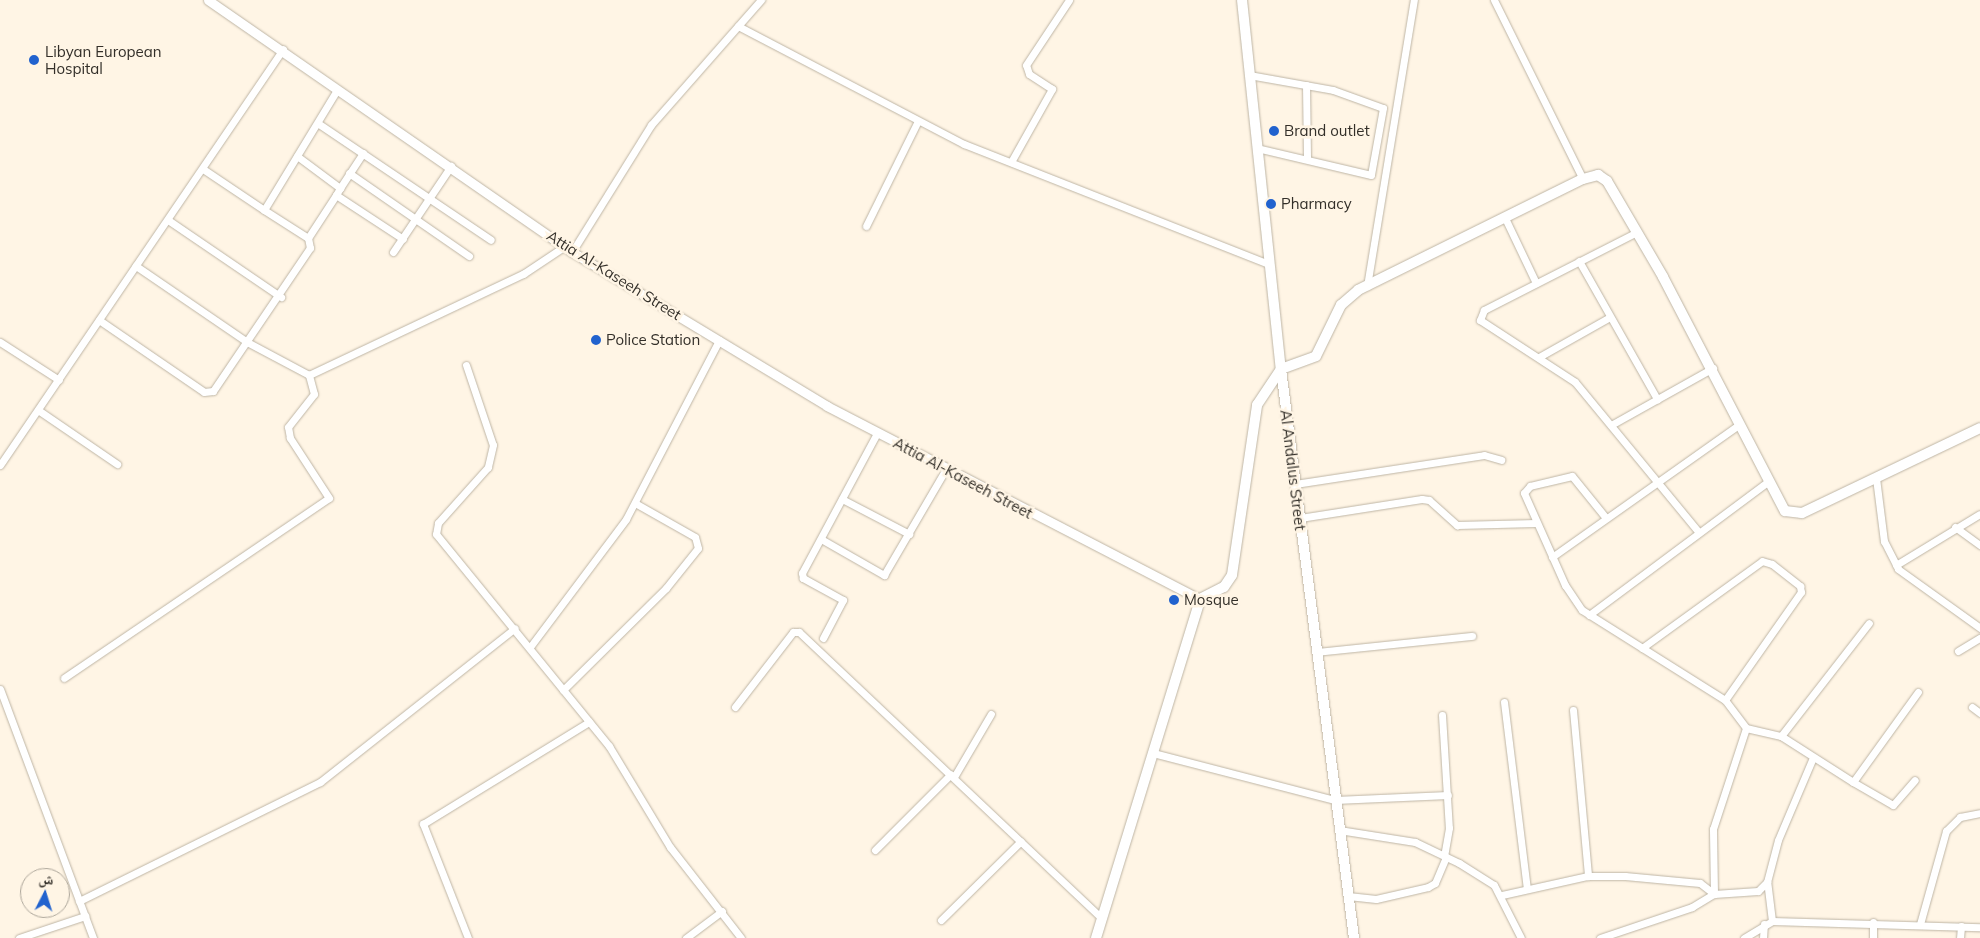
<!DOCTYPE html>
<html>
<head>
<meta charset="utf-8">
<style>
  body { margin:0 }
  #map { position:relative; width:1980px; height:938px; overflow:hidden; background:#fff5e5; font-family:Mulish,"Noto Naskh Arabic",sans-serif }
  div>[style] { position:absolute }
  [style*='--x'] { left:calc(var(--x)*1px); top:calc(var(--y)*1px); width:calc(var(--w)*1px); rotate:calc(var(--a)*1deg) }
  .roads { filter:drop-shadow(0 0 1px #beb5a5) drop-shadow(0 0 1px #beb5a5) }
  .minor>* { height:7px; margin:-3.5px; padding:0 3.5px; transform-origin:3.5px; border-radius:3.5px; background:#fff }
  .tertiary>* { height:9px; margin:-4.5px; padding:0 4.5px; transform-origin:4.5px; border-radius:4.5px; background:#fff }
  .secondary>* { height:10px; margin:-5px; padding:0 5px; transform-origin:5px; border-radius:5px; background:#fff }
  .dots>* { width:14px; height:14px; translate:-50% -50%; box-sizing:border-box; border:2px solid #fff5e5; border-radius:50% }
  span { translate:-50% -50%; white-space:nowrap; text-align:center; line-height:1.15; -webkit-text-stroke:5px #fff5e5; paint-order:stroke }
  .poi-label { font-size:15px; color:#332f29 }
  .left { translate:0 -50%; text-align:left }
  .street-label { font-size:15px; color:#332f29 }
  .north { position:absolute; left:20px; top:868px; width:50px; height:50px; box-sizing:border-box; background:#fff5e5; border:1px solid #ada69a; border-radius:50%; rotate:5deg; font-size:14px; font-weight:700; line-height:20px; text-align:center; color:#332f29 }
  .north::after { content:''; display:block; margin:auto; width:18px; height:22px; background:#2162ce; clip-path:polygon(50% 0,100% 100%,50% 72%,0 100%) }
</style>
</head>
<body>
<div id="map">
  <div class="roads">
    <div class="minor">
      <i style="--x:1494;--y:0;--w:200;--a:63.6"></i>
      <i style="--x:738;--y:26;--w:255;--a:27.6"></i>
      <i style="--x:964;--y:144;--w:328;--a:21.5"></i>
      <i style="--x:1249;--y:75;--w:85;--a:10.1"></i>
      <i style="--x:1333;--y:90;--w:53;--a:19.8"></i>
      <i style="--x:1383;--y:108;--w:68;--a:100.2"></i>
      <i style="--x:1371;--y:175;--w:117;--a:-166.7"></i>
      <i style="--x:1306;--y:85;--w:74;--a:89.2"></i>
      <i style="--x:319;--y:124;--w:207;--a:34"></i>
      <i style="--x:297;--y:156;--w:54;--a:36.7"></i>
      <i style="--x:340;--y:188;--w:8;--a:120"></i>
      <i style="--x:336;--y:195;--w:80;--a:33.3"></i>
      <i style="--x:1011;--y:162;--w:84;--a:-60.7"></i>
      <i style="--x:1052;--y:89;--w:27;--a:-147"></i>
      <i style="--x:1029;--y:74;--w:9;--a:-108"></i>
      <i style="--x:1026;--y:65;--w:78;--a:-56.5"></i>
      <i style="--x:203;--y:169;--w:73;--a:33.9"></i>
      <i style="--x:264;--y:210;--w:140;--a:-58.7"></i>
      <i style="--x:349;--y:173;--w:146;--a:34.7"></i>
      <i style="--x:340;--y:188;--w:42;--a:-56.7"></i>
      <i style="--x:1505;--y:218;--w:72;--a:64.5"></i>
      <i style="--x:168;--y:220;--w:137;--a:34.3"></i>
      <i style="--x:866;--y:226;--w:117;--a:-63.7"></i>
      <i style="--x:1637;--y:232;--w:172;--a:153"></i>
      <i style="--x:1484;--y:310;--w:11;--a:112"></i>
      <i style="--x:1480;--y:320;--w:113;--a:33.1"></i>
      <i style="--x:1575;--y:382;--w:193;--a:50.5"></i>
      <i style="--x:308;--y:238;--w:51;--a:-56.9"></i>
      <i style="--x:393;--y:252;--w:104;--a:-56"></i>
      <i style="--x:572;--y:252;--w:150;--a:-58.1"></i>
      <i style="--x:651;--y:125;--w:167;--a:-48.7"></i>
      <i style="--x:1579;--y:261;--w:159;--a:60.5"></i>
      <i style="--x:1367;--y:286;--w:290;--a:-80.7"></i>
      <i style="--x:99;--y:320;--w:127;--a:34.4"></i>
      <i style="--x:204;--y:392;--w:9;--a:-6"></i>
      <i style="--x:213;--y:391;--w:173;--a:-55.9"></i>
      <i style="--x:310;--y:248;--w:10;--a:-101"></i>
      <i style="--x:308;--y:238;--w:52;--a:-147.5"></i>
      <i style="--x:0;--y:342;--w:70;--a:32.8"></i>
      <i style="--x:1539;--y:357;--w:81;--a:-29.4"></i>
      <i style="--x:466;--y:365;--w:84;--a:71.4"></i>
      <i style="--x:493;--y:445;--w:23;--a:103"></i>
      <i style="--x:488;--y:467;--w:75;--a:131.8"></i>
      <i style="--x:438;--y:523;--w:11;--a:100"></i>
      <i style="--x:436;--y:534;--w:274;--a:50.8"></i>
      <i style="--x:609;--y:746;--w:118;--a:58.9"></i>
      <i style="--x:670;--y:847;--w:115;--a:52"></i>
      <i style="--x:309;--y:375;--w:237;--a:-25.3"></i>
      <i style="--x:523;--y:274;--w:50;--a:-33.7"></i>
      <i style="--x:38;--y:410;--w:96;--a:34.4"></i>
      <i style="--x:1611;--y:425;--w:117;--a:-29.2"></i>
      <i style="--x:0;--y:465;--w:503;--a:-55.77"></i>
      <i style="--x:1876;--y:478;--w:64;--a:82.8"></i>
      <i style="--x:1884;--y:541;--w:31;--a:63"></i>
      <i style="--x:1898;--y:569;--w:101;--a:35.7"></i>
      <i style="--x:1295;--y:484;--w:191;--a:-8.7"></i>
      <i style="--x:1484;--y:455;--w:18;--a:16"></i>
      <i style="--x:842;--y:499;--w:76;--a:27.6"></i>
      <i style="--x:1300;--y:518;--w:123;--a:-8.9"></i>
      <i style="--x:1422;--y:499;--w:7;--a:8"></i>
      <i style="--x:1429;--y:500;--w:38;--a:42"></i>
      <i style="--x:1457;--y:525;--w:79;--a:-1.5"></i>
      <i style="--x:1606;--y:518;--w:54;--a:-129"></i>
      <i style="--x:1572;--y:476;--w:43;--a:166.6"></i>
      <i style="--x:1530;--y:486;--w:9;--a:131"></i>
      <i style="--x:1524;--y:493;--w:101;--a:66"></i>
      <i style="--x:1565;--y:585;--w:30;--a:56"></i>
      <i style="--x:1582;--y:610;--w:169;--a:32.2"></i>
      <i style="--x:1725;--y:700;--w:35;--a:53"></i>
      <i style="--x:1746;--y:728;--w:36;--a:13"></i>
      <i style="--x:1781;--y:736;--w:85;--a:32.6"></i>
      <i style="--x:1853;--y:782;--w:111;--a:-54.2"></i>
      <i style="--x:1955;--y:527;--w:31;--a:36"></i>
      <i style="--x:821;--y:539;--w:73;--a:29.7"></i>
      <i style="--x:884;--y:575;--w:123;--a:-59.7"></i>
      <i style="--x:1552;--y:557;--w:230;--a:-35.3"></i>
      <i style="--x:1896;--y:565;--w:98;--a:-31.3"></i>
      <i style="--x:1589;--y:615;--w:224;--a:-36.7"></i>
      <i style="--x:823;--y:638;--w:43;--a:-62.2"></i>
      <i style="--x:843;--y:600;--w:46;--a:-151.2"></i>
      <i style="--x:803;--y:578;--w:5;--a:-101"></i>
      <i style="--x:802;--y:573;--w:159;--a:-61.8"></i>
      <i style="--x:530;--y:647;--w:160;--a:-53.1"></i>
      <i style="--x:626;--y:519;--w:202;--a:-62.5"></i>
      <i style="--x:1642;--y:648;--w:148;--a:-35.9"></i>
      <i style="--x:1762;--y:561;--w:10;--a:17"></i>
      <i style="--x:1772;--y:564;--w:36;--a:38"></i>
      <i style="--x:1800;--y:586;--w:6;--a:81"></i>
      <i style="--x:1801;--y:592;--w:132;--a:125.1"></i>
      <i style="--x:1958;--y:651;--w:26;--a:-31"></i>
      <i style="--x:1316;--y:652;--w:157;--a:-5.9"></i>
      <i style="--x:64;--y:678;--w:320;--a:-34.2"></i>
      <i style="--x:329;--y:498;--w:72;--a:-123"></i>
      <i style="--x:290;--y:438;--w:11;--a:-100"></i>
      <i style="--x:288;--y:427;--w:42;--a:-51.8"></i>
      <i style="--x:314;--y:394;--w:20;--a:-105"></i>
      <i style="--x:309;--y:375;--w:70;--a:-152"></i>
      <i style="--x:247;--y:342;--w:135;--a:-145.6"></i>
      <i style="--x:0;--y:689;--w:266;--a:69.5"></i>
      <i style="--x:563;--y:690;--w:145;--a:-44.7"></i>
      <i style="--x:666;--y:588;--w:51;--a:-51.3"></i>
      <i style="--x:698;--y:548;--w:11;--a:-105"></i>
      <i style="--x:695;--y:537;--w:69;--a:-150.5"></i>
      <i style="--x:1504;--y:702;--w:187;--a:83"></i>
      <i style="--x:735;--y:707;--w:95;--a:-52.3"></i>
      <i style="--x:793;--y:632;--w:6;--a:0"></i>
      <i style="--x:799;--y:632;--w:417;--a:43.4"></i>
      <i style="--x:1972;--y:707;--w:10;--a:37"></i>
      <i style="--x:1573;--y:710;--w:167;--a:84.8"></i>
      <i style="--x:1442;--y:715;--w:113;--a:86.5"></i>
      <i style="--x:1449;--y:828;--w:27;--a:100"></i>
      <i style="--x:1781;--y:736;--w:143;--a:-52.1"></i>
      <i style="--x:1153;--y:753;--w:188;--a:14.5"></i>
      <i style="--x:1335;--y:800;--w:113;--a:-2.5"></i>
      <i style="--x:954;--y:777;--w:73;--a:-59.6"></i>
      <i style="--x:1853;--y:782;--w:46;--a:29.9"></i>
      <i style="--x:1893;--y:805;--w:33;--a:-49"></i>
      <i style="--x:1339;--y:830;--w:77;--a:9"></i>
      <i style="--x:1415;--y:842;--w:49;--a:25.5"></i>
      <i style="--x:1459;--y:863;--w:41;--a:32.2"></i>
      <i style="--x:1494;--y:885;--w:59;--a:63"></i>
      <i style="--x:875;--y:850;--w:107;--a:-45"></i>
      <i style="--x:1714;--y:894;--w:65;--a:-90.9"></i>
      <i style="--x:1713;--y:829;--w:106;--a:-71.9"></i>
      <i style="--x:1502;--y:895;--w:88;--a:-12.5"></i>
      <i style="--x:1588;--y:876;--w:37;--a:0"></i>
      <i style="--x:1625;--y:876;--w:75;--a:5.3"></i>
      <i style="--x:1700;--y:883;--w:18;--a:38"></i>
      <i style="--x:1348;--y:896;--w:28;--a:6"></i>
      <i style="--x:1376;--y:899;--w:53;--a:-13"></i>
      <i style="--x:1428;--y:887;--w:8;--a:-30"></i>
      <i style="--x:1435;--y:883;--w:28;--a:-67"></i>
      <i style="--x:79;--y:901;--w:269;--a:-26.3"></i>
      <i style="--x:320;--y:782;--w:248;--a:-38.3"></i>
      <i style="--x:941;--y:920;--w:112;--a:-44.6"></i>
      <i style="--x:1772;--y:921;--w:39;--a:-97"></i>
      <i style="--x:1767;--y:882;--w:43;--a:-75.3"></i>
      <i style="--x:1778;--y:840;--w:87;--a:-67"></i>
      <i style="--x:1920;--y:924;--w:97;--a:-74.4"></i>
      <i style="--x:1946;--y:831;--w:20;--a:-45"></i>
      <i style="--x:1960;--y:817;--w:20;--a:-11"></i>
      <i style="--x:19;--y:938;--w:70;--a:-18.4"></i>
      <i style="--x:468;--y:938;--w:123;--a:-111.5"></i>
      <i style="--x:423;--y:824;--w:195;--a:-31.6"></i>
      <i style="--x:686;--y:938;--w:45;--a:-36.9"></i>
      <i style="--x:1600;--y:938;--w:97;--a:-18.6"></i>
      <i style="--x:1692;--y:907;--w:26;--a:-31"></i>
      <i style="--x:1714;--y:894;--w:44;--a:-3.9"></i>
      <i style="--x:1758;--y:891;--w:13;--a:-45"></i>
      <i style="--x:1744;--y:938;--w:33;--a:-31"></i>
      <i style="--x:1772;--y:921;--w:208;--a:1.7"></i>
      <i style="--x:1763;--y:938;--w:14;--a:-86"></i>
      <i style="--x:1873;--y:938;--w:16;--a:-90"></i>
      <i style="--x:1960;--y:938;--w:12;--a:-85"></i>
    </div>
    <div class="tertiary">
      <i style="--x:208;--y:0;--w:443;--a:34.7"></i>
      <i style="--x:572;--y:252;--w:298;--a:31.1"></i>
      <i style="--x:827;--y:406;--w:420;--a:27.4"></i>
    </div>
    <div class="secondary">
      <i style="--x:1242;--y:0;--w:371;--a:84"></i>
      <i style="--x:1281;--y:369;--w:574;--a:82.69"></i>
      <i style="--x:1096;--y:938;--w:355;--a:-72.9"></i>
      <i style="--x:1200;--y:599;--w:27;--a:-27"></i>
      <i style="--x:1224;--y:587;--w:14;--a:-56"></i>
      <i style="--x:1232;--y:575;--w:172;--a:-81.6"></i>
      <i style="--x:1257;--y:405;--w:43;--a:-56.3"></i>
      <i style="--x:1281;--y:369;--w:37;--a:-20"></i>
      <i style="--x:1316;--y:356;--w:57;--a:-63.9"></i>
      <i style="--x:1341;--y:305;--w:23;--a:-41"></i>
      <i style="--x:1358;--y:290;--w:251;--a:-26.3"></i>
      <i style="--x:1583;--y:179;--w:16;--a:-15"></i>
      <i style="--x:1598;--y:175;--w:11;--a:34"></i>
      <i style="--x:1607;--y:181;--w:111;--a:59.7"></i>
      <i style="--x:1663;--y:277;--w:264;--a:62.5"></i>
      <i style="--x:1785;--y:511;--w:17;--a:7"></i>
      <i style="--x:1802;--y:513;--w:197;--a:-25.5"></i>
    </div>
  </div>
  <div class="dots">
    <i style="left:34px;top:60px;background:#2162ce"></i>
    <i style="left:1274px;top:131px;background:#2162ce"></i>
    <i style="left:1271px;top:204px;background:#2162ce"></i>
    <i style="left:596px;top:340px;background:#2162ce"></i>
    <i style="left:1174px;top:600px;background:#2162ce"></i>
  </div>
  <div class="poi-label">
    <span class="left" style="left:45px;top:60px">Libyan European<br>Hospital</span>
    <span class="left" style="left:1284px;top:131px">Brand outlet</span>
    <span class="left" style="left:1281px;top:204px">Pharmacy</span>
    <span class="left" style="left:606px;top:340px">Police Station</span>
    <span class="left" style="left:1184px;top:600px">Mosque</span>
  </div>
  <div class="street-label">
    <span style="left:614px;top:275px;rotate:32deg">Attia Al-Kaseeh Street</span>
    <span style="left:1293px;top:470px;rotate:83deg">Al Andalus Street</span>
    <span style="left:963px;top:478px;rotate:28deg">Attia Al-Kaseeh Street</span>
  </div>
  <div class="north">ش</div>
</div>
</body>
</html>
